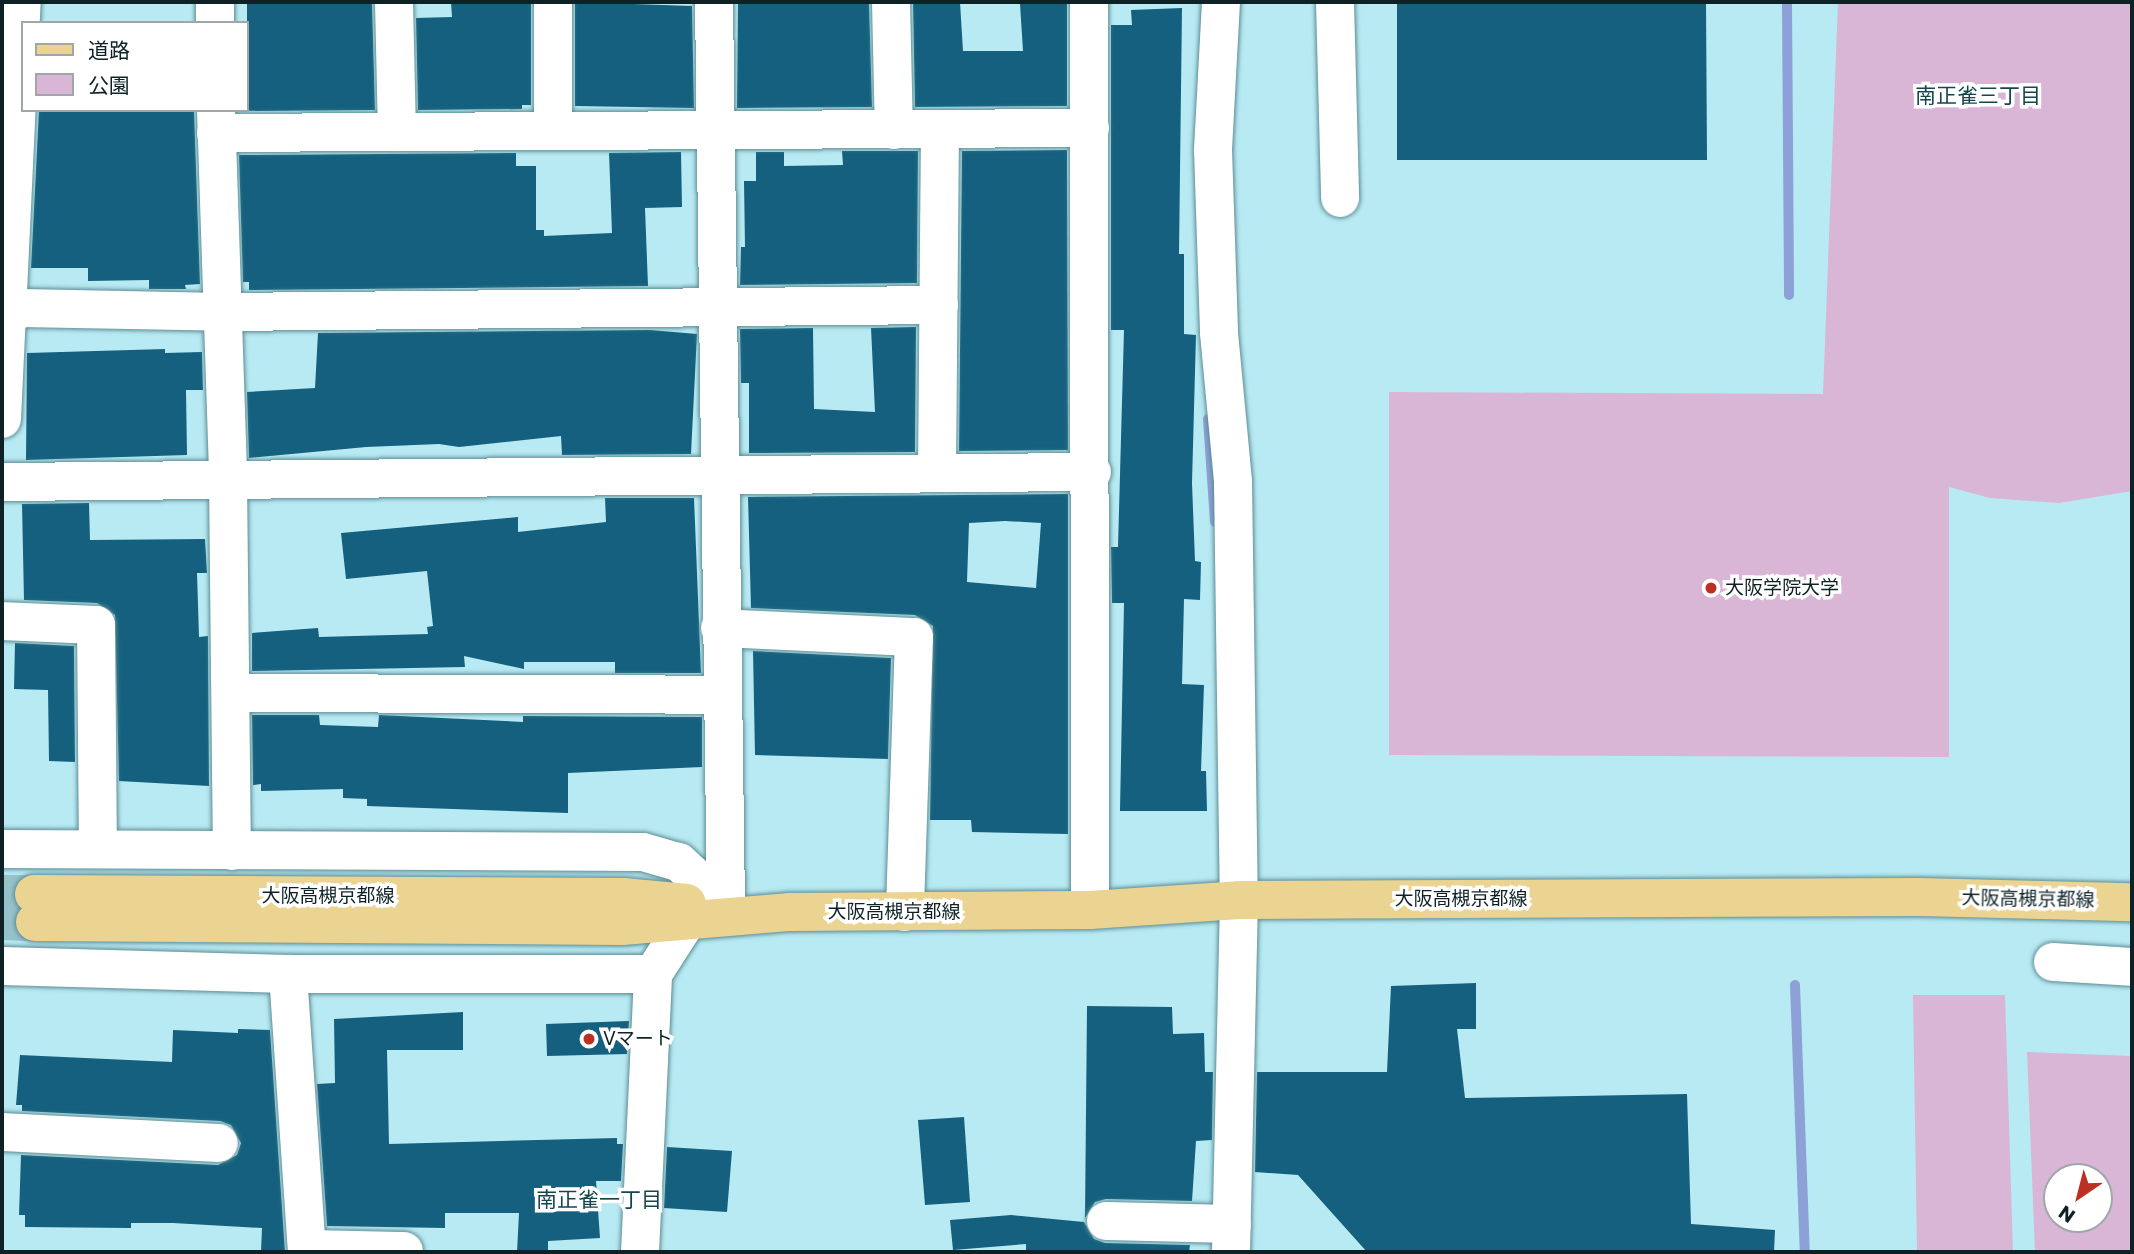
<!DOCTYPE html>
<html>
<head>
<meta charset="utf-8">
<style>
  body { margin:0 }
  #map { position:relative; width:2134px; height:1254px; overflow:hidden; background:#b8eaf3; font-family:Poppins,"Noto Sans JP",sans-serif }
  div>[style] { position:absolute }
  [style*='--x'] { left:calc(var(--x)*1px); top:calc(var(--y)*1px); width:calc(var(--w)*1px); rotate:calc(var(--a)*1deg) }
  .green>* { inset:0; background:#d9b6d5 }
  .stream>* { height:10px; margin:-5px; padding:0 5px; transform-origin:5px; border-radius:5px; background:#8da0d7 }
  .building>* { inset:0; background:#14607e }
  .major-tunnel>* { height:38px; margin-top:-19px; transform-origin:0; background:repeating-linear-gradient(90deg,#96c2ca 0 38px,transparent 0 57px) }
  .roads { filter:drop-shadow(0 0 2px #5d8d95) drop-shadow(0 0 2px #5d8d95) }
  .minor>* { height:38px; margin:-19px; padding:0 19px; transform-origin:19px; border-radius:19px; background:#fff }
  .major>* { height:38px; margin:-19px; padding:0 19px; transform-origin:19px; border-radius:19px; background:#ebd492 }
  .dots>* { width:19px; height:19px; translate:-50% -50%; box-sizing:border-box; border:4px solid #fff; border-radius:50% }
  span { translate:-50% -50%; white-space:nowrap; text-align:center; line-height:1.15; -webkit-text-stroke:7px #fff; paint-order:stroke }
  .poi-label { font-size:19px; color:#0e2225 }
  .left { translate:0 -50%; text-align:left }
  .street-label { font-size:19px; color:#0e2225 }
  .neighbourhood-label { font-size:21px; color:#15464e }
  .frame { position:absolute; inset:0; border:4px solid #0e2225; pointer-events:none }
  .legend { position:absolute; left:21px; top:21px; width:228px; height:91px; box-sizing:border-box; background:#fff; border:2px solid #9fa7a8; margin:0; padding:9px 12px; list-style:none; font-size:21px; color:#0e2225 }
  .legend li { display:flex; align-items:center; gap:14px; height:35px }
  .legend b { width:35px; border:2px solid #9fa7a8 }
  .north { position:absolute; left:2043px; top:1163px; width:70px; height:70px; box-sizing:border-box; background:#fff; border:2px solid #9fa7a8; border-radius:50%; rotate:215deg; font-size:19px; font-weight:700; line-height:28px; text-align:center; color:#0e2225 }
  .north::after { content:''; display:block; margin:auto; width:24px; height:32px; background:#bc2f22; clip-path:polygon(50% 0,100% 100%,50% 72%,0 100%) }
</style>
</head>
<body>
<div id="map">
  <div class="green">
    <i style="clip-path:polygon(1838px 2px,2132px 2px,2132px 491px,2059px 503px,1990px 498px,1949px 487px,1949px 757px,1389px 755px,1389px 392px,1823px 394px)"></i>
    <i style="clip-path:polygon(1913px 995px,2005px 995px,2013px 1252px,1917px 1252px)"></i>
    <i style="clip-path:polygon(evenodd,2027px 1052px,2132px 1056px,2132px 1252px,2035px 1252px,2027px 1052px,2099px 1177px,2099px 1219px,2057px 1219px,2057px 1177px,2099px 1177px)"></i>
  </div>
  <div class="stream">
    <i style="--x:1787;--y:2;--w:293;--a:89.6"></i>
    <i style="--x:1208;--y:419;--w:103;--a:86.1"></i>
    <i style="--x:1795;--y:985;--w:267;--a:87.9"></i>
  </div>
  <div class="building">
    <i style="clip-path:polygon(247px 2px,372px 2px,375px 110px,238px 111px,247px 110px)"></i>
    <i style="clip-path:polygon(451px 2px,531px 2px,531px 105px,522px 105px,522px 109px,418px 110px,416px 18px,452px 17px)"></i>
    <i style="clip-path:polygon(575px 2px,692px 6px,694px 108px,575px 106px)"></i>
    <i style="clip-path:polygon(738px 2px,869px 2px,872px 107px,737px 108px)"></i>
    <i style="clip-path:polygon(913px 2px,960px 2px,963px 51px,1023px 51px,1020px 4px,1067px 2px,1067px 106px,915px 107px)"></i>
    <i style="clip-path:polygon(1397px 2px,1706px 2px,1707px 160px,1397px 160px)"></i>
    <i style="clip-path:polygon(1182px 8px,1179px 254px,1184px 254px,1184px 334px,1196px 335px,1192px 483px,1195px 561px,1201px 562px,1200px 600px,1184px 599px,1182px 684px,1204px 685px,1201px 771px,1206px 771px,1207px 811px,1120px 811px,1124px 603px,1112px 603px,1111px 547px,1118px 547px,1124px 330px,1111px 330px,1111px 25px,1132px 25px,1131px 10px)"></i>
    <i style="clip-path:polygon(39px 110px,194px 110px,200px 284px,185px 285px,186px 289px,149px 289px,149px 280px,88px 281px,88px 268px,31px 268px)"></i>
    <i style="clip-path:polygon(1067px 150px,1068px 450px,959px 451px,962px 151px)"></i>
    <i style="clip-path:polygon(842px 151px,918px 151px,917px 283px,740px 285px,741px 247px,745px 247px,744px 181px,756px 181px,756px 152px,784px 152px,784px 166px,843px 165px)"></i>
    <i style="clip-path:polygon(681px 152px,682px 207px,645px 208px,648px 286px,249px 290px,249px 282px,243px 282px,239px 155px,516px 153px,516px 166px,536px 166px,536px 230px,544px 230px,544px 236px,612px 233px,609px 153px)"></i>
    <i style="clip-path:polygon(916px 327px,915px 452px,749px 453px,749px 383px,741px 383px,740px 329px,813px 328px,814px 409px,875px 412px,871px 328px)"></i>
    <i style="clip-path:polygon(650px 330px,697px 334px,691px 454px,562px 455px,561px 436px,459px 447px,439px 444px,366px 447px,249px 458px,247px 392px,315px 388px,318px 333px)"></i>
    <i style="clip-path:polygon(165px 349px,165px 353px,202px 352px,203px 390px,186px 390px,187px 455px,26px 460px,27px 353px)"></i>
    <i style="clip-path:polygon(evenodd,1068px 494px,1068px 834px,972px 832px,971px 820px,930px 820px,933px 626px,915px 615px,751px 608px,748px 497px,1068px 494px,1005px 521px,1041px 523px,1036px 588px,967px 582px,969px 523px,1005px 521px)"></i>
    <i style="clip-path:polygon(605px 498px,694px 498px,701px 673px,615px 673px,615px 662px,524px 662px,524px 669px,464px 656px,465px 667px,252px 671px,252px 633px,318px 628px,319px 637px,428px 634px,427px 627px,433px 626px,427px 571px,346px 579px,341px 533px,518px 517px,518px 532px,606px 522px)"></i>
    <i style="clip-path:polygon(89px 503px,90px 540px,205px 539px,207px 573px,197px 573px,199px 637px,208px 636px,209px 786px,119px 781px,115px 615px,97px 603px,24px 600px,22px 504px)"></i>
    <i style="clip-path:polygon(15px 643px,74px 646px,75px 762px,49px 761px,48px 690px,14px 689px)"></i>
    <i style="clip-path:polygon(753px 651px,891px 658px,888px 759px,755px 755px)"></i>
    <i style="clip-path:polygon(252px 715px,319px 715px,320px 725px,378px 727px,379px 715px,523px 722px,523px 716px,702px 717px,702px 767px,568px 773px,568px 813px,367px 806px,367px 799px,343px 798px,343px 789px,261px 791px,261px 784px,253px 785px)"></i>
    <i style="clip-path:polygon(1476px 983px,1476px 1029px,1457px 1029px,1465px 1098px,1687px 1094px,1691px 1224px,1775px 1230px,1774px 1252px,1367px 1252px,1298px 1175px,1255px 1172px,1257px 1072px,1387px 1072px,1391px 986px)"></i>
    <i style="clip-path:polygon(1087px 1006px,1172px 1007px,1173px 1034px,1204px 1033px,1205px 1072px,1213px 1072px,1212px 1140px,1196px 1141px,1192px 1201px,1106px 1199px,1095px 1202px,1085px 1218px)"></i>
    <i style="clip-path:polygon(463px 1012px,463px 1050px,387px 1050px,389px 1144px,617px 1138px,617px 1144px,623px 1144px,621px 1181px,596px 1181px,600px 1238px,548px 1241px,548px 1252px,517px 1252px,519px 1213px,445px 1213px,445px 1228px,327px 1226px,317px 1084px,335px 1083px,334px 1019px)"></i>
    <i style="clip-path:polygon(629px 1021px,627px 1054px,547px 1056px,546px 1024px)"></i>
    <i style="clip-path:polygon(238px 1029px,270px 1030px,285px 1252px,261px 1252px,262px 1228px,173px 1223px,131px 1223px,131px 1228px,25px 1227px,25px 1215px,19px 1215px,21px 1155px,218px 1165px,237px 1155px,241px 1143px,231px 1125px,220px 1121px,22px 1111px,22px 1105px,16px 1105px,20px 1055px,172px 1062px,173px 1030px,238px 1033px)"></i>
    <i style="clip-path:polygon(964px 1117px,970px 1202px,925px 1205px,918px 1120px)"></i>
    <i style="clip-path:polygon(667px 1147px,732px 1151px,727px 1212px,664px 1208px)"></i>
    <i style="clip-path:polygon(1011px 1215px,1084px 1222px,1094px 1239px,1105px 1243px,1190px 1245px,1189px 1252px,1026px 1252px,1026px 1244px,953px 1250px,950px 1220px)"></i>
  </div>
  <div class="major-tunnel">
    <i style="--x:2;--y:894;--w:32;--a:0"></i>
    <i style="--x:2;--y:921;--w:33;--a:2"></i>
  </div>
  <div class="roads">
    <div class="minor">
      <i style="--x:215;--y:2;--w:21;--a:90"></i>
      <i style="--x:394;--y:2;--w:130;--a:88.7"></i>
      <i style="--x:553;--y:2;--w:129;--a:90"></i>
      <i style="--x:714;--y:2;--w:904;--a:89.24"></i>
      <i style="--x:891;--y:2;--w:128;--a:88.7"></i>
      <i style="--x:1089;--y:2;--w:908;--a:89.94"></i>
      <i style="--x:1221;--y:2;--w:148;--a:93.1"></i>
      <i style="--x:1213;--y:150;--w:183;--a:88.1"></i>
      <i style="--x:1219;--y:333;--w:150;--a:84.6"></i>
      <i style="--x:1233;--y:482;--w:418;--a:89.2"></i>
      <i style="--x:1239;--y:900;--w:352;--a:91.3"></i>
      <i style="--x:1335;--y:2;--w:196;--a:88.5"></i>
      <i style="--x:216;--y:110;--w:369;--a:88.1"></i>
      <i style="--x:228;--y:479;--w:372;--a:89.4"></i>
      <i style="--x:216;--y:133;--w:874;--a:-0.33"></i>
      <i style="--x:2;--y:320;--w:22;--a:-32"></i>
      <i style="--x:21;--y:308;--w:202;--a:1.1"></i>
      <i style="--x:223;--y:312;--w:716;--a:-0.56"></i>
      <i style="--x:2;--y:419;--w:417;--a:-87.3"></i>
      <i style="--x:937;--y:472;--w:343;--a:-89.5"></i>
      <i style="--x:2;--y:482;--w:1090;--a:-0.53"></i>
      <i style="--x:2;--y:621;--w:94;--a:2.4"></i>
      <i style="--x:96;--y:625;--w:224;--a:89.5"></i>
      <i style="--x:720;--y:628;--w:194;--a:2.7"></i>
      <i style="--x:914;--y:637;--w:275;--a:91.9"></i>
      <i style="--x:231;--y:693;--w:491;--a:0.2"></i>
      <i style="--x:2;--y:849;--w:641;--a:0.27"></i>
      <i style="--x:643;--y:852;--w:37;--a:16"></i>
      <i style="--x:679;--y:862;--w:64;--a:43.1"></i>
      <i style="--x:2053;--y:962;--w:79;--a:3.6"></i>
      <i style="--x:2;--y:966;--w:286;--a:1.6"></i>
      <i style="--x:288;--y:974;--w:365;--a:0"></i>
      <i style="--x:288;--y:974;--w:279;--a:86.1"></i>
      <i style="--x:2;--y:1132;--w:217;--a:2.9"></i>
      <i style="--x:1106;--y:1221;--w:126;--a:1.4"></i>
      <i style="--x:307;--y:1249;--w:97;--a:1.2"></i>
      <i style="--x:640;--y:1252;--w:278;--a:-87.3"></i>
      <i style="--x:653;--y:974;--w:63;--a:-57.3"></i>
    </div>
    <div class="major">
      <i style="--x:34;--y:894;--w:589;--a:0.29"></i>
      <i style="--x:623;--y:897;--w:64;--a:5.4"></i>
      <i style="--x:35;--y:922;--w:587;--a:0.39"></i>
      <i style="--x:622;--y:926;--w:169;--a:-4.8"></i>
      <i style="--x:790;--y:912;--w:300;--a:-0.4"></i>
      <i style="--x:1090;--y:910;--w:149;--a:-3.8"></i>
      <i style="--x:1239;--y:900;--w:681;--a:-0.25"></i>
      <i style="--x:1920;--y:897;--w:212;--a:1.4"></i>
    </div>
  </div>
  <div class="dots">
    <i style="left:1711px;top:588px;background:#bc2f22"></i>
    <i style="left:589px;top:1039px;background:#bc2f22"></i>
  </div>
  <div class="poi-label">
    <span class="left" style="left:1725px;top:588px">大阪学院大学</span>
    <span class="left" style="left:603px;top:1039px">Vマート</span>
  </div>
  <div class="street-label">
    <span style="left:328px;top:896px">大阪高槻京都線</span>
    <span style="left:1461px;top:899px">大阪高槻京都線</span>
    <span style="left:2028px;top:899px;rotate:1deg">大阪高槻京都線</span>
    <span style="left:894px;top:912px">大阪高槻京都線</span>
  </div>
  <div class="neighbourhood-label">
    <span style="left:1978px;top:96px">南正雀三丁目</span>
    <span style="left:599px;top:1200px">南正雀一丁目</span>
  </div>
  <div class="frame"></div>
  <ul class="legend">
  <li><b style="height:9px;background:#ebd492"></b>道路</li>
  <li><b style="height:19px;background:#d9b6d5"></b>公園</li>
  </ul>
  <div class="north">N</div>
</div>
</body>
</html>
